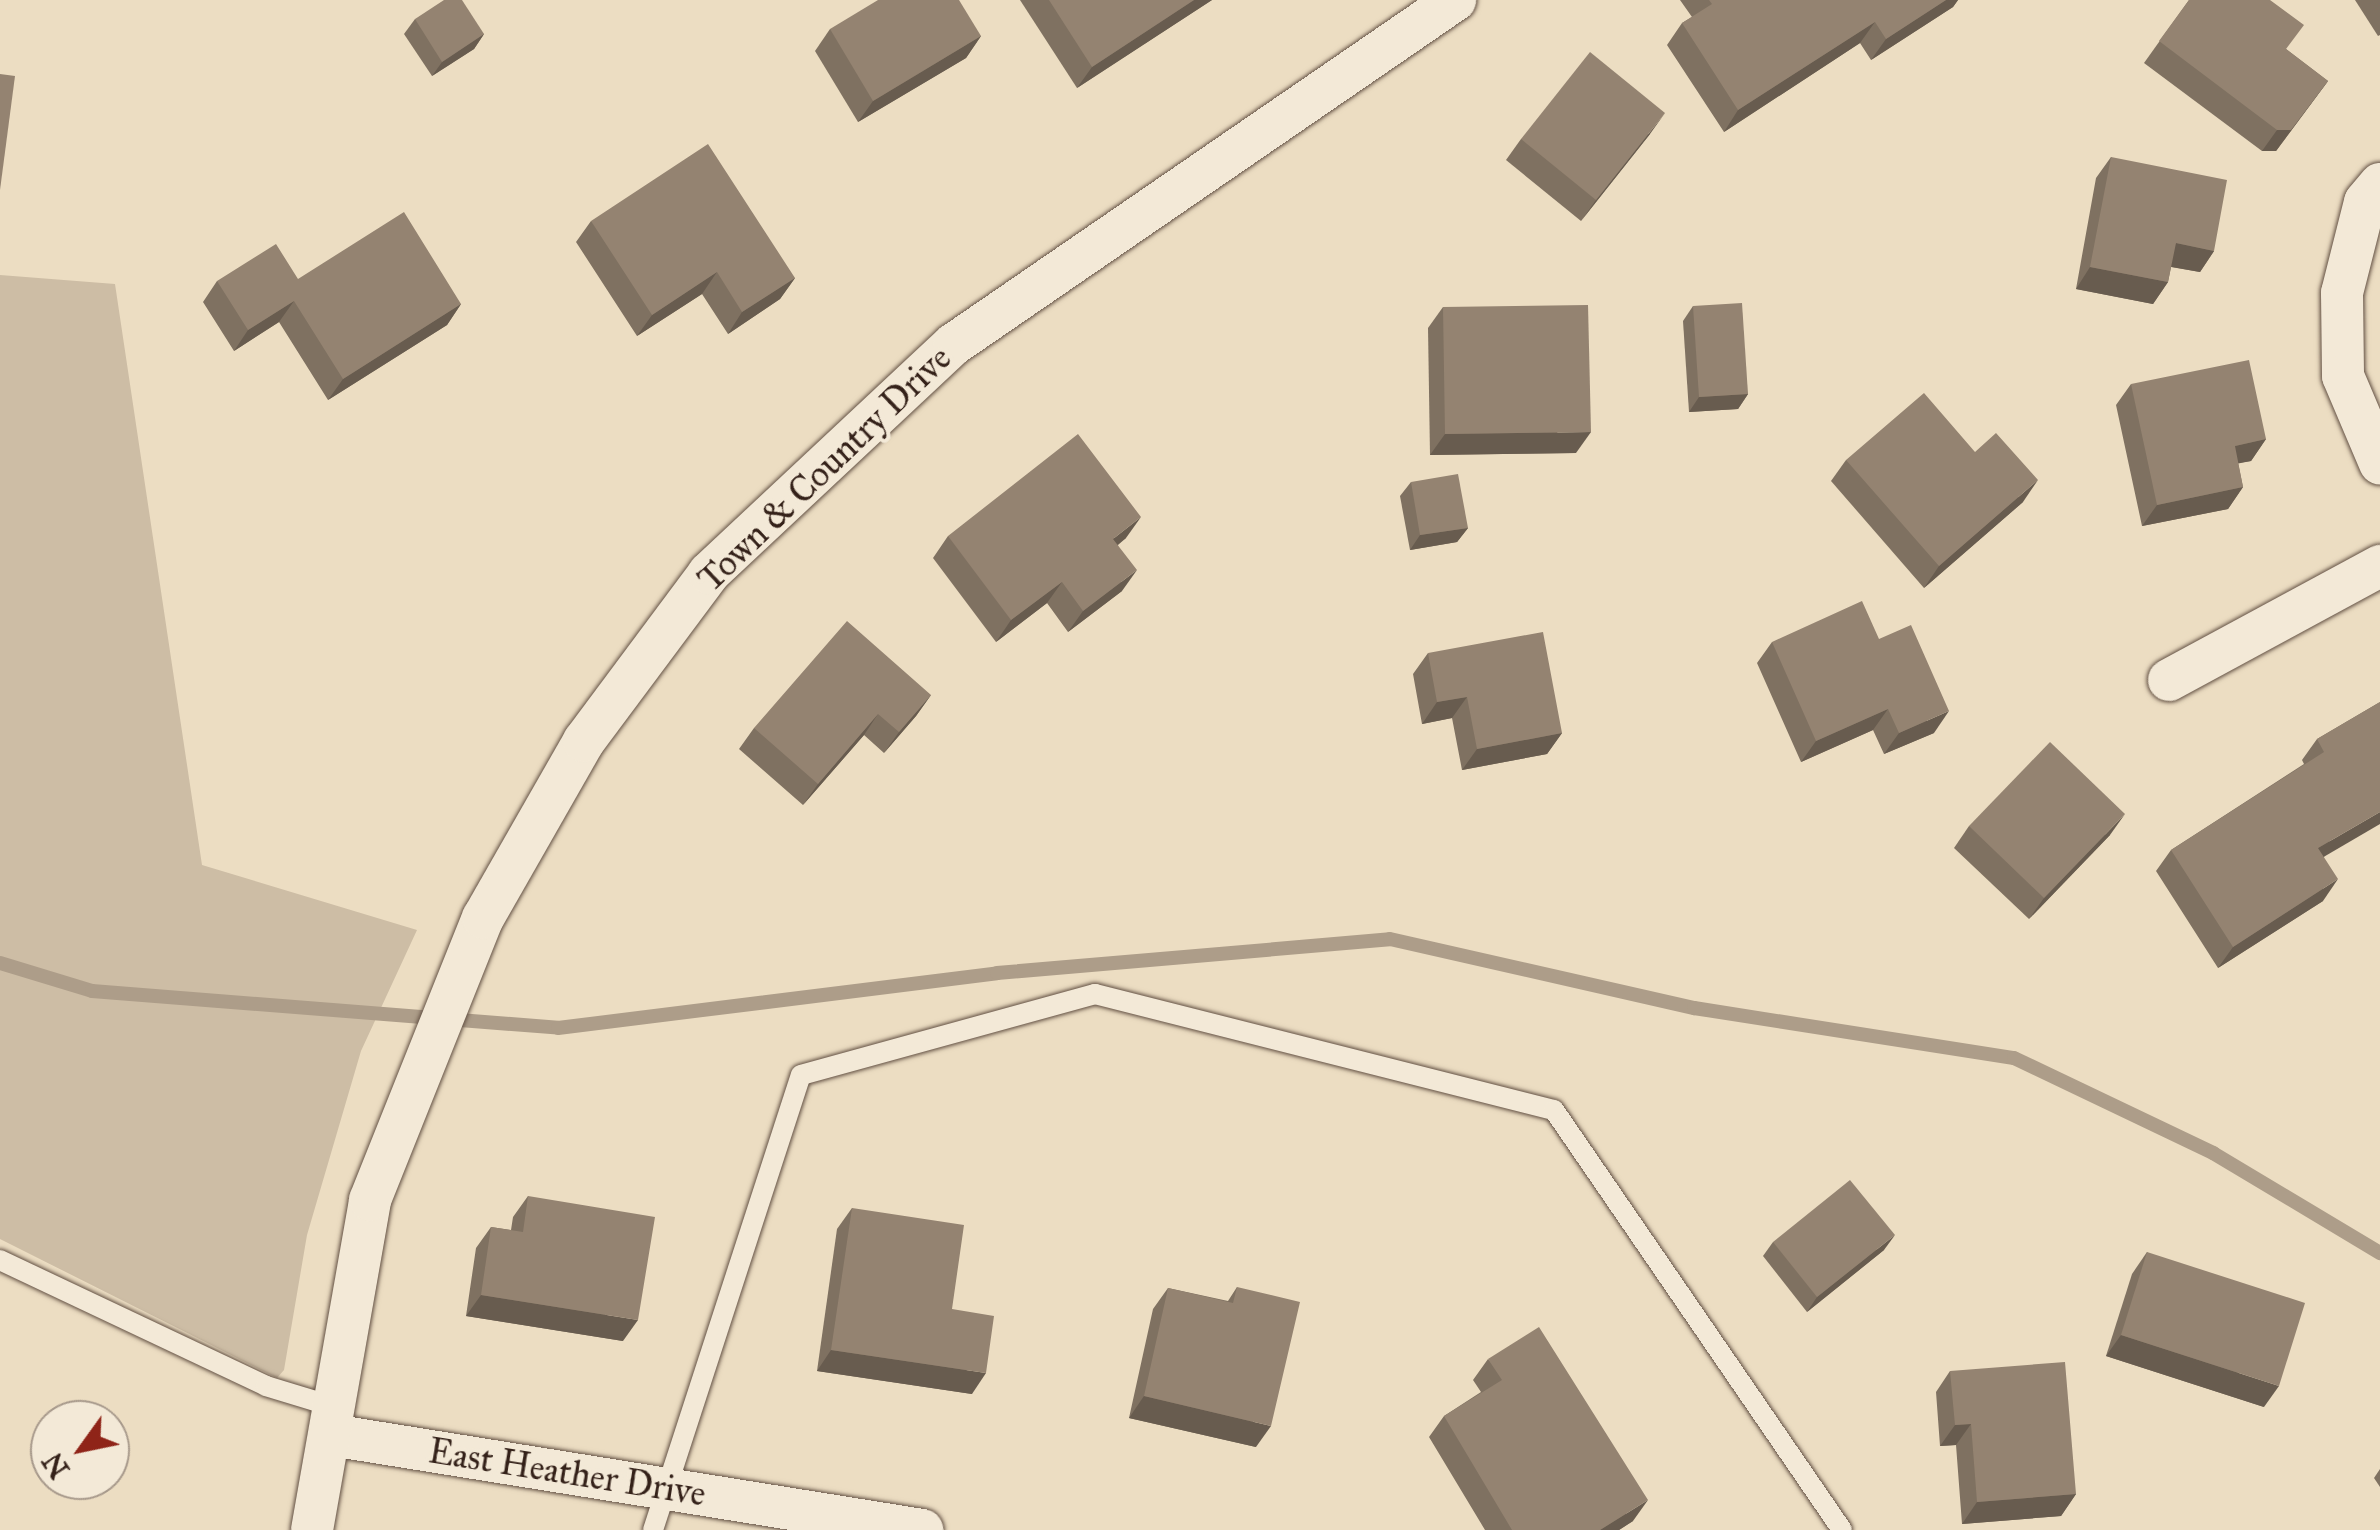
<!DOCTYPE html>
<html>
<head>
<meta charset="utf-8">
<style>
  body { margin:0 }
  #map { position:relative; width:2380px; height:1530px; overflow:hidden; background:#ecddc2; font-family:"IM FELL Great Primer",serif }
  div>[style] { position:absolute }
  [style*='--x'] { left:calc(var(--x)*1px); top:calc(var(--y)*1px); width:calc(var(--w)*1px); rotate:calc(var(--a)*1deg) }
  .green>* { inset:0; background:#cdbda5 }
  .stream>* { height:14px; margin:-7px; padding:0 7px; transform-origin:7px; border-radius:7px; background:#ad9d89 }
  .roads { filter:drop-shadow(0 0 2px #625043) drop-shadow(0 0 2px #625043) }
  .lane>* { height:20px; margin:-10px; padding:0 10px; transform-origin:10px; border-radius:10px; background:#f3e9d7 }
  .street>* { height:42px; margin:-21px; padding:0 21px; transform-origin:21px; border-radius:21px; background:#f3e9d7 }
  .wall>* { inset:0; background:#7f7161 }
  .shaded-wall>* { inset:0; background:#685c4f }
  .building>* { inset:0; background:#948371 }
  span { translate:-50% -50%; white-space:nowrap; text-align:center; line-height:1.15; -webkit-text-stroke:8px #f3e9d7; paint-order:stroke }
  .street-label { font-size:35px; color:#342119 }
  .north { position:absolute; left:30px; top:1400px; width:100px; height:100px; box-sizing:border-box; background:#f3e9d7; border:2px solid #a7998b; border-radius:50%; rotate:237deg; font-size:28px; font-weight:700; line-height:40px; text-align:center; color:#342119 }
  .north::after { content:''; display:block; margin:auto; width:35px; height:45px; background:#8f2418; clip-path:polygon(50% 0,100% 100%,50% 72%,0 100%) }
</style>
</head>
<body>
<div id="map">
  <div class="green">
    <i style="clip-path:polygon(0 275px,115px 284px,202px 865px,417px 930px,361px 1051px,307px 1235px,284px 1370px,277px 1378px,0 1239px)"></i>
  </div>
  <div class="stream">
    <i style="--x:0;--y:963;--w:96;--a:16.9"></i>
    <i style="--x:92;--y:991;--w:467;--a:4.5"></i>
    <i style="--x:558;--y:1028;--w:442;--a:-7.1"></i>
    <i style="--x:997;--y:973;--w:394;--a:-4.9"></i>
    <i style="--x:1390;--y:939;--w:312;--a:12.8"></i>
    <i style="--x:1694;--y:1008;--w:324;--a:8.9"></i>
    <i style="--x:2014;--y:1058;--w:221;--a:25.5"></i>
    <i style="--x:2213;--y:1153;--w:195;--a:30.9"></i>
  </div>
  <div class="roads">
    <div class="lane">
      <i style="--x:0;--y:1260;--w:294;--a:25.3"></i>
      <i style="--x:266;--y:1386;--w:72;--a:16.9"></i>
      <i style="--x:653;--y:1530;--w:478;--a:-72"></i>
      <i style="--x:801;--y:1075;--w:305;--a:-15.4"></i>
      <i style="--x:1095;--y:994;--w:473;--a:14.2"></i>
      <i style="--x:1554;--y:1110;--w:509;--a:55.56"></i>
    </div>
    <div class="street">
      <i style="--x:2380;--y:184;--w:23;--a:130"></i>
      <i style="--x:2365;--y:202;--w:94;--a:104.2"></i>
      <i style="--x:2342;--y:293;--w:83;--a:89.3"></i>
      <i style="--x:2343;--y:376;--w:95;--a:67"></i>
      <i style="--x:2169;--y:680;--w:240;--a:-28.4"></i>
      <i style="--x:331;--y:1435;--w:599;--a:9.13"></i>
      <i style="--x:312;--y:1530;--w:335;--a:-80"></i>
      <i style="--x:370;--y:1200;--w:304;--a:-68.2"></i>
      <i style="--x:483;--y:918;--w:204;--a:-60.3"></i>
      <i style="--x:584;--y:741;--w:209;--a:-53.3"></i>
      <i style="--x:709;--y:573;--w:335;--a:-43.1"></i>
      <i style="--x:954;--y:344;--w:608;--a:-34.47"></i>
    </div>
  </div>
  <div class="wall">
    <i style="clip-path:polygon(1020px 0,1212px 0,1077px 88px)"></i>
    <i style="clip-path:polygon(1680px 0,1958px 0,1953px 7px,1871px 60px,1860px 43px,1724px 132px,1667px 45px,1682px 23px,1692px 17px)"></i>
    <i style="clip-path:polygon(2189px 0,2286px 49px,2328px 81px,2276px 151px,2262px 151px,2144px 63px)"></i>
    <i style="clip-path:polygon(2355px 0,2380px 0,2380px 35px,2378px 36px)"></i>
    <i style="clip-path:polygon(415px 19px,484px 34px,474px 49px,432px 76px,404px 34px)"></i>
    <i style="clip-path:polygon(830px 29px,981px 36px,966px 58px,858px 122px,815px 51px)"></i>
    <i style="clip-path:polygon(1650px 134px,1581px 221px,1506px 160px,1521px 139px)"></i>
    <i style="clip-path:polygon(2111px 157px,2214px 251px,2200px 272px,2171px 267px,2168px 282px,2153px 304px,2076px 289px,2096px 178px)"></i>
    <i style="clip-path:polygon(591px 221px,795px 278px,780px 299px,728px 334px,702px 294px,637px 336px,576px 242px)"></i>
    <i style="clip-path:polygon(298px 279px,461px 304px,447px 325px,328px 400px,279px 322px,234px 351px,203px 302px,217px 281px)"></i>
    <i style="clip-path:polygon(1693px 306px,1748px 394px,1738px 409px,1689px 412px,1683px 321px)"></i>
    <i style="clip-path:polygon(1443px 307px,1576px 453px,1430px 455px,1428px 328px)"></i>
    <i style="clip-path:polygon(2131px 384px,2266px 439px,2251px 461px,2238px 463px,2243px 487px,2228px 509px,2142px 526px,2116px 405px)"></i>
    <i style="clip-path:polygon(1975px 452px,2023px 502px,1924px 588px,1831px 481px,1846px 460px)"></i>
    <i style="clip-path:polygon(1411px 482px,1468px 528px,1457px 542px,1410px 550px,1400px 496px)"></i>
    <i style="clip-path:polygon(948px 536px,1126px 538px,1118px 545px,1122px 591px,1068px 632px,1047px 603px,996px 642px,933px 558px)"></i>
    <i style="clip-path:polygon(1879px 639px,1934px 733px,1884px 754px,1873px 730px,1801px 762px,1757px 663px,1772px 642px)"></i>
    <i style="clip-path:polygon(1428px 653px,1562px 733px,1547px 754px,1462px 770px,1452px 718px,1422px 724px,1413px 674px)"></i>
    <i style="clip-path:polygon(931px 695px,916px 716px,884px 753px,864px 735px,803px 805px,739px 749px,754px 728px)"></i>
    <i style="clip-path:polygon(2380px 702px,2324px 857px,2323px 901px,2218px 968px,2156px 871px,2171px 850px,2304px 764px,2302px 760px,2317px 739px)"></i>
    <i style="clip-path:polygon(1969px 826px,2110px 835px,2029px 919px,1954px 848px)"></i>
    <i style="clip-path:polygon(528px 1196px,623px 1341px,466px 1316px,476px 1248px,491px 1227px,511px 1230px,513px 1217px)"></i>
    <i style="clip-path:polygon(852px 1208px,952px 1309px,972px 1394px,817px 1371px,837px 1229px)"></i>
    <i style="clip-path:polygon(1773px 1242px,1884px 1250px,1807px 1312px,1763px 1256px)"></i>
    <i style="clip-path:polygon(2147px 1252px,2264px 1407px,2106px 1356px,2132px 1274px)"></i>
    <i style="clip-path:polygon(1237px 1287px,1256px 1447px,1129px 1418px,1153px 1309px,1168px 1288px,1228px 1301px)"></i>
    <i style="clip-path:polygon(1488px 1359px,1633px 1521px,1619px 1530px,1485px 1530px,1429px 1437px,1444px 1416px,1481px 1392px,1473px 1380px)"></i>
    <i style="clip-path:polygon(1950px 1371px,2076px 1494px,2061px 1516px,1962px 1524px,1956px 1445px,1940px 1446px,1936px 1392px)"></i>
    <i style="clip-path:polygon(2380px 1469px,2380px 1487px,2374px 1478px)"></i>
  </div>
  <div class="shaded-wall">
    <i style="clip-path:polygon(1194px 0,1212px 0,1077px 88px,1092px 67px)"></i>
    <i style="clip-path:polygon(1946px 0,1958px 0,1953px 7px,1871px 60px,1886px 39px)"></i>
    <i style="clip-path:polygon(1875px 22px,1860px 43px,1724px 132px,1738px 110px)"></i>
    <i style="clip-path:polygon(484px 34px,474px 49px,432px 76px,442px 62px)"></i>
    <i style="clip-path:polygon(981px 36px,966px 58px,858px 122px,873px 101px)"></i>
    <i style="clip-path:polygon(2328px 81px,2276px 151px,2262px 151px,2277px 130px)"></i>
    <i style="clip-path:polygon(1665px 113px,1650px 134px,1581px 221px,1596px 200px)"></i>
    <i style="clip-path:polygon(2176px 243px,2214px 251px,2200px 272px,2161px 265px)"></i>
    <i style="clip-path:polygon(2090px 267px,2168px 282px,2153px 304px,2076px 289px)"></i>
    <i style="clip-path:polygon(717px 272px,702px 294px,637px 336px,652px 315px)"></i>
    <i style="clip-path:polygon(795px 278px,780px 299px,728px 334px,742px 312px)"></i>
    <i style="clip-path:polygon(294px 301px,279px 322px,234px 351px,248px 330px)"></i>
    <i style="clip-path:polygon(461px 304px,447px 325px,328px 400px,343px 379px)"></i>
    <i style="clip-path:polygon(1748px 394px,1738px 409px,1689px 412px,1699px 397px)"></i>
    <i style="clip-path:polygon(1591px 432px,1576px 453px,1430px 455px,1445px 434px)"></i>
    <i style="clip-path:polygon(2266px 439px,2251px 461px,2220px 467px,2235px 446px)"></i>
    <i style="clip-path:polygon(2038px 480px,2023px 502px,1924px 588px,1939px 566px)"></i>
    <i style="clip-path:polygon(2243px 487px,2228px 509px,2142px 526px,2157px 505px)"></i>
    <i style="clip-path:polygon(1141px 517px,1126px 538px,1098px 560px,1113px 539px)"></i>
    <i style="clip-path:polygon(1468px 528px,1457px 542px,1410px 550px,1420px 535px)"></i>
    <i style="clip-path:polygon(1137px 570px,1122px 591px,1068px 632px,1083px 611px)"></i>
    <i style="clip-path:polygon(1062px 582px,1047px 603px,996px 642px,1011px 620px)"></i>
    <i style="clip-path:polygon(931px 695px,916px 716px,884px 753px,899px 732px)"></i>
    <i style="clip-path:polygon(1467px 697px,1452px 718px,1422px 724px,1437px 702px)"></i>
    <i style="clip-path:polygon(1888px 709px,1873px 730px,1801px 762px,1816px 741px)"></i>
    <i style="clip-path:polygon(1949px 711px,1934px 733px,1884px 754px,1899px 733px)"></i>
    <i style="clip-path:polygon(878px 714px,864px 735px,803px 805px,818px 784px)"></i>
    <i style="clip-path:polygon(1562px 733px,1547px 754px,1462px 770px,1477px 749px)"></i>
    <i style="clip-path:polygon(2380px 812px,2380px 824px,2303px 869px,2318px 848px)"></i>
    <i style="clip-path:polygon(2125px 814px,2110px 835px,2029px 919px,2044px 898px)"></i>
    <i style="clip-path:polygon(2338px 879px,2323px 901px,2218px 968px,2233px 947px)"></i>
    <i style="clip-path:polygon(1895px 1235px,1884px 1250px,1807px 1312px,1817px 1297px)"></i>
    <i style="clip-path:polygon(481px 1295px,638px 1320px,623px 1341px,466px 1316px)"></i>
    <i style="clip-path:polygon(2121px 1335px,2279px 1386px,2264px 1407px,2106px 1356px)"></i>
    <i style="clip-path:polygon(831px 1350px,986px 1373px,972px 1394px,817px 1371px)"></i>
    <i style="clip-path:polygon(1144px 1396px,1271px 1426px,1256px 1447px,1129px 1418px)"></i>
    <i style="clip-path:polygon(1971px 1424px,1956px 1445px,1940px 1446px,1955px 1425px)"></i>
    <i style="clip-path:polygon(2076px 1494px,2061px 1516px,1962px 1524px,1977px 1502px)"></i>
    <i style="clip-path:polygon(1648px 1500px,1633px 1521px,1619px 1530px,1600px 1530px)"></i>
  </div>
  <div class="building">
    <i style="clip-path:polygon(444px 0,462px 0,484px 34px,442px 62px,415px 19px)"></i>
    <i style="clip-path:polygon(878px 0,959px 0,981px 36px,873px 101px,830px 29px)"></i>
    <i style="clip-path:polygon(1049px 0,1194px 0,1092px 67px)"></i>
    <i style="clip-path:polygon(1709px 0,1946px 0,1886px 39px,1875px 22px,1738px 110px,1682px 23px,1712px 4px)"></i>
    <i style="clip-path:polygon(2189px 0,2270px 0,2304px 25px,2286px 49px,2328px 81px,2291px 130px,2277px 130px,2159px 41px)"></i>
    <i style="clip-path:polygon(1590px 52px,1665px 113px,1596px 200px,1521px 139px)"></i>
    <i style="clip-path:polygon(0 74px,15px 76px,0 190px)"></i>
    <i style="clip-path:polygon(708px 144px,795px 278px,742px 312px,717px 272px,652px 315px,591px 221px)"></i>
    <i style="clip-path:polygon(2111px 157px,2227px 180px,2214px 251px,2176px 243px,2168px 282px,2090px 267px)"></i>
    <i style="clip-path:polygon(404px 212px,461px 304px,343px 379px,294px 301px,248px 330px,217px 281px,276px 244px,298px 279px)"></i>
    <i style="clip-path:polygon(1742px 303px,1748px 394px,1699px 397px,1693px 306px)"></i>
    <i style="clip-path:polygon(1588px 305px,1591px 432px,1445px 434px,1443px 307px)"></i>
    <i style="clip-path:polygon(2249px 360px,2266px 439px,2235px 446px,2243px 487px,2157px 505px,2131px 384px)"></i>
    <i style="clip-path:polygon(1924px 393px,1975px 452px,1996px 433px,2038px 480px,1939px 566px,1846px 460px)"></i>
    <i style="clip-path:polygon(1078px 434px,1141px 517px,1113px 539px,1137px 570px,1083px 611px,1062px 582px,1011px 620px,948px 536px)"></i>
    <i style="clip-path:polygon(1458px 474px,1468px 528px,1420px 535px,1411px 482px)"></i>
    <i style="clip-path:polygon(1862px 601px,1879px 639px,1911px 625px,1949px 711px,1899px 733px,1888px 709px,1816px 741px,1772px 642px)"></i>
    <i style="clip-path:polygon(847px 621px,931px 695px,899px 732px,878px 714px,818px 784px,754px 728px)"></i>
    <i style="clip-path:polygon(1543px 632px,1562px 733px,1477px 749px,1467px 697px,1437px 702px,1428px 653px)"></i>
    <i style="clip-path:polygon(2380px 702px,2380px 812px,2318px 848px,2338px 879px,2233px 947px,2171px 850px,2324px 752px,2317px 739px)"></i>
    <i style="clip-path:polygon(2050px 742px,2125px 814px,2044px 898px,1969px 826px)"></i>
    <i style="clip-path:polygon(1850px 1180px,1895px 1235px,1817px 1297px,1773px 1242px)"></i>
    <i style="clip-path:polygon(528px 1196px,655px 1217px,638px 1320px,481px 1295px,491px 1227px,523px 1232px)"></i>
    <i style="clip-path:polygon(852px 1208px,964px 1225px,952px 1309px,994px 1316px,986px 1373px,831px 1350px)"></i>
    <i style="clip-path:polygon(2147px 1252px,2305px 1303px,2279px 1386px,2121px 1335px)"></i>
    <i style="clip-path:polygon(1237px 1287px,1300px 1302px,1271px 1426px,1144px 1396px,1168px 1288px,1233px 1303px)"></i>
    <i style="clip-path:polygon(1539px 1327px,1648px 1500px,1600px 1530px,1512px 1530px,1444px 1416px,1502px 1380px,1488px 1359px)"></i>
    <i style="clip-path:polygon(2065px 1362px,2076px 1494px,1977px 1502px,1971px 1424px,1955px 1425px,1950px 1371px)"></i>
  </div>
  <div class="street-label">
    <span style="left:825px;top:469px;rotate:-44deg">Town &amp; Country Drive</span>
    <span style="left:567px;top:1473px;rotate:9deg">East Heather Drive</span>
  </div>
  <div class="north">N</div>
</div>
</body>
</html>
